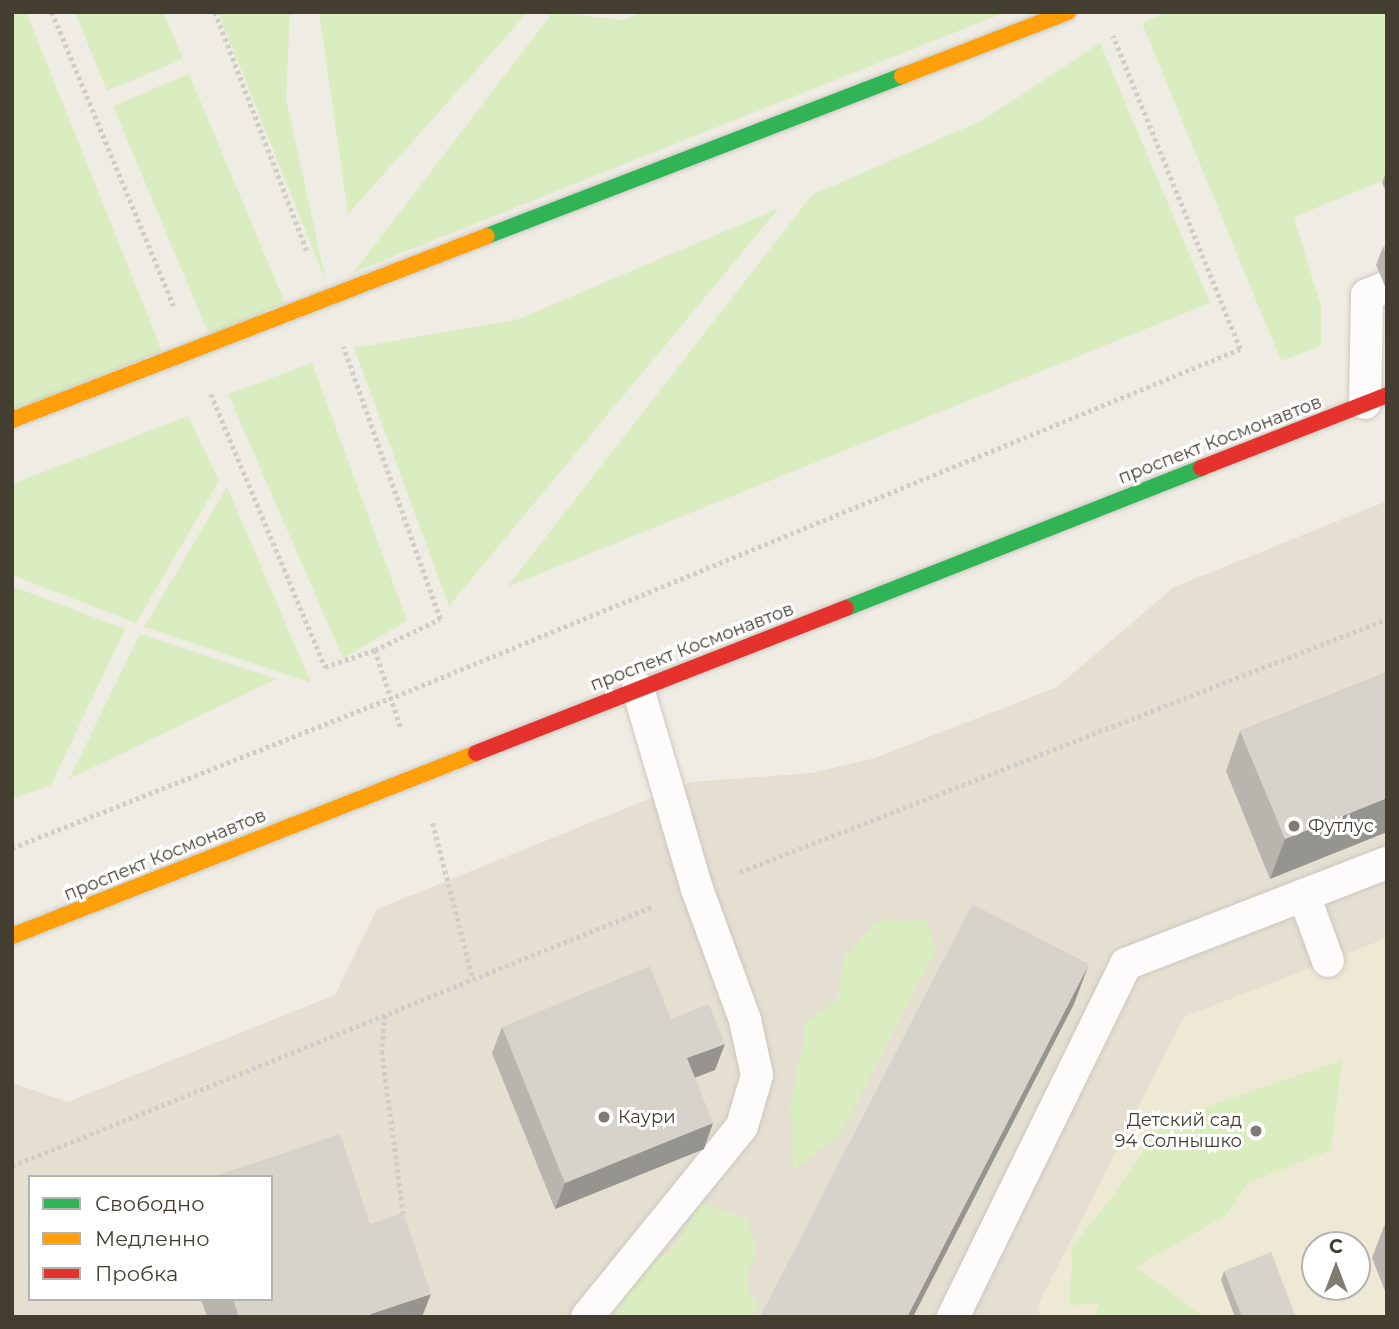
<!DOCTYPE html>
<html>
<head>
<meta charset="utf-8">
<style>
  body { margin:0 }
  #map { position:relative; width:1399px; height:1329px; overflow:hidden; background:#efece4; font-family:Montserrat,sans-serif }
  div>[style] { position:absolute }
  [style*='--x'] { left:calc(var(--x)*1px); top:calc(var(--y)*1px); width:calc(var(--w)*1px); rotate:calc(var(--a)*1deg) }
  .residential>* { inset:0; background:#e4dfd1 }
  .education>* { inset:0; background:#eee9d5 }
  .green>* { inset:0; background:#d9edc0 }
  .path>* { height:4.5px; margin-top:-2.25px; transform-origin:0; background:repeating-linear-gradient(90deg,#d0cdc8 0 3.5px,transparent 0 7px) }
  .roads { filter:drop-shadow(0 0 2px #cbc8c0) drop-shadow(0 0 2px #cbc8c0) }
  .lane>* { height:32px; margin:-16px; padding:0 16px; transform-origin:16px; border-radius:16px; background:#fdfcfb }
  .fast>* { height:16px; margin:-8px; padding:0 8px; transform-origin:8px; border-radius:8px; background:#30b455 }
  .slow>* { height:16px; margin:-8px; padding:0 8px; transform-origin:8px; border-radius:8px; background:#ff9f0a }
  .jam>* { height:16px; margin:-8px; padding:0 8px; transform-origin:8px; border-radius:8px; background:#e5322d }
  .wall>* { inset:0; background:#b8b5af }
  .shaded-wall>* { inset:0; background:#96948e }
  .building>* { inset:0; background:#d6d3cb }
  .dots>* { width:19px; height:19px; translate:-50% -50%; box-sizing:border-box; border:4px solid #fff; border-radius:50% }
  span { translate:-50% -50%; white-space:nowrap; text-align:center; line-height:1.15; -webkit-text-stroke:6px #fff; paint-order:stroke }
  .street-label { font-size:18px; color:#443e31 }
  .poi-label { font-size:18px; color:#443e31 }
  .left { translate:0 -50%; text-align:left }
  .right { translate:-100% -50%; text-align:right }
  .frame { position:absolute; inset:0; border:14px solid #443e31; pointer-events:none }
  .legend { position:absolute; left:28px; top:1175px; width:245px; height:126px; box-sizing:border-box; background:#fff; border:2px solid #b4b2ad; margin:0; padding:9px 12px; list-style:none; font-size:21px; color:#443e31 }
  .legend li { display:flex; align-items:center; gap:14px; height:35px }
  .legend b { width:35px; border:2px solid #b4b2ad }
  .north { position:absolute; left:1301px; top:1231px; width:70px; height:70px; box-sizing:border-box; background:#fff; border:2px solid #b4b2ad; border-radius:50%; rotate:0deg; font-size:19px; font-weight:700; line-height:28px; text-align:center; color:#443e31 }
  .north::after { content:''; display:block; margin:auto; width:24px; height:32px; background:#807b70; clip-path:polygon(50% 0,100% 100%,50% 72%,0 100%) }
</style>
</head>
<body>
<div id="map">
  <div class="residential">
    <i style="clip-path:polygon(evenodd,1387px 501px,1387px 1317px,12px 1317px,12px 1083px,68px 1102px,335px 995px,377px 909px,691px 782px,812px 773px,875px 758px,1057px 687px,1174px 587px,1387px 501px,30px 1177px,271px 1177px,271px 1299px,30px 1299px,30px 1177px,1387px 501px,1315px 1245px,1357px 1245px,1357px 1287px,1315px 1287px,1315px 1245px)"></i>
  </div>
  <div class="education">
    <i style="clip-path:polygon(evenodd,1387px 938px,1387px 1317px,1041px 1317px,1038px 1305px,1184px 1017px,1387px 938px,1315px 1245px,1357px 1245px,1357px 1287px,1315px 1287px,1315px 1245px)"></i>
  </div>
  <div class="green">
    <i style="clip-path:polygon(12px 12px,26px 12px,162px 351px,12px 411px)"></i>
    <i style="clip-path:polygon(75px 12px,163px 12px,183px 59px,107px 91px)"></i>
    <i style="clip-path:polygon(218px 12px,290px 12px,286px 98px,326px 282px)"></i>
    <i style="clip-path:polygon(319px 12px,528px 12px,348px 214px)"></i>
    <i style="clip-path:polygon(553px 12px,624px 20px,642px 12px,1006px 12px,354px 272px)"></i>
    <i style="clip-path:polygon(1168px 12px,1387px 12px,1387px 179px,1294px 217px,1321px 307px,1321px 346px,1281px 361px,1142px 23px)"></i>
    <i style="clip-path:polygon(1100px 43px,1210px 303px,507px 587px,812px 195px,983px 120px)"></i>
    <i style="clip-path:polygon(189px 74px,285px 303px,209px 335px,113px 106px)"></i>
    <i style="clip-path:polygon(779px 208px,449px 606px,354px 348px,519px 319px)"></i>
    <i style="clip-path:polygon(312px 363px,407px 621px,343px 658px,228px 394px)"></i>
    <i style="clip-path:polygon(188px 416px,219px 481px,136px 623px,12px 575px,12px 484px)"></i>
    <i style="clip-path:polygon(227px 487px,311px 683px,144px 627px)"></i>
    <i style="clip-path:polygon(12px 586px,125px 629px,51px 785px,12px 799px)"></i>
    <i style="clip-path:polygon(140px 634px,276px 679px,69px 779px)"></i>
    <i style="clip-path:polygon(925px 920px,936px 949px,841px 1133px,794px 1170px,790px 1107px,807px 1022px,838px 999px,843px 959px,877px 921px)"></i>
    <i style="clip-path:polygon(1342px 1060px,1331px 1150px,1248px 1183px,1226px 1215px,1136px 1267px,1204px 1317px,1094px 1317px,1099px 1304px,1069px 1305px,1073px 1245px,1112px 1197px,1163px 1122px)"></i>
    <i style="clip-path:polygon(702px 1203px,748px 1220px,756px 1251px,745px 1285px,759px 1308px,749px 1317px,616px 1317px,619px 1287px,671px 1250px)"></i>
  </div>
  <div class="path">
    <i style="--x:52;--y:12;--w:318;--a:67.5"></i>
    <i style="--x:215;--y:12;--w:258;--a:68.9"></i>
    <i style="--x:211;--y:394;--w:296;--a:67.3"></i>
    <i style="--x:325;--y:667;--w:53;--a:-18.8"></i>
    <i style="--x:375;--y:650;--w:72;--a:-25.5"></i>
    <i style="--x:440;--y:619;--w:289;--a:-109.6"></i>
    <i style="--x:375;--y:650;--w:82;--a:71.6"></i>
    <i style="--x:433;--y:823;--w:161;--a:75.6"></i>
    <i style="--x:12;--y:848;--w:405;--a:-21.6"></i>
    <i style="--x:389;--y:699;--w:920;--a:-22.36"></i>
    <i style="--x:1240;--y:349;--w:338;--a:-112.1"></i>
    <i style="--x:740;--y:872;--w:695;--a:-21.36"></i>
    <i style="--x:385;--y:1015;--w:36;--a:95"></i>
    <i style="--x:382;--y:1051;--w:169;--a:82.5"></i>
    <i style="--x:12;--y:1166;--w:693;--a:-22.05"></i>
  </div>
  <div class="roads">
    <div class="lane">
      <i style="--x:1365;--y:403;--w:108;--a:-88.9"></i>
      <i style="--x:1367;--y:295;--w:22;--a:-22"></i>
      <i style="--x:1304;--y:895;--w:70;--a:70"></i>
      <i style="--x:587;--y:1317;--w:246;--a:-50.9"></i>
      <i style="--x:742;--y:1126;--w:53;--a:-73.6"></i>
      <i style="--x:757;--y:1075;--w:56;--a:-102.3"></i>
      <i style="--x:745;--y:1020;--w:140;--a:-110.1"></i>
      <i style="--x:697;--y:889;--w:209;--a:-106.4"></i>
      <i style="--x:953;--y:1317;--w:393;--a:-63.9"></i>
      <i style="--x:1126;--y:964;--w:280;--a:-21.2"></i>
    </div>
    <div class="fast">
      <i style="--x:487;--y:236;--w:445;--a:-21.1"></i>
      <i style="--x:846;--y:608;--w:382;--a:-21.5"></i>
    </div>
    <div class="slow">
      <i style="--x:902;--y:76;--w:178;--a:-21.1"></i>
      <i style="--x:12;--y:420;--w:509;--a:-21.17"></i>
      <i style="--x:12;--y:936;--w:499;--a:-21.5"></i>
    </div>
    <div class="jam">
      <i style="--x:1201;--y:468;--w:200;--a:-21.4"></i>
      <i style="--x:476;--y:753;--w:397;--a:-21.4"></i>
    </div>
  </div>
  <div class="wall">
    <i style="clip-path:polygon(1387px 170px,1387px 194px,1382px 183px)"></i>
    <i style="clip-path:polygon(1387px 245px,1387px 291px,1376px 265px,1383px 247px)"></i>
    <i style="clip-path:polygon(1387px 672px,1270px 879px,1226px 771px,1240px 731px)"></i>
    <i style="clip-path:polygon(671px 1019px,715px 1070px,695px 1077px,704px 1149px,555px 1209px,492px 1053px,502px 1027px)"></i>
    <i style="clip-path:polygon(370px 1224px,422px 1317px,207px 1317px,201px 1299px,271px 1299px)"></i>
    <i style="clip-path:polygon(1387px 1225px,1387px 1296px,1372px 1258px,1384px 1226px)"></i>
    <i style="clip-path:polygon(1224px 1271px,1296px 1317px,1235px 1317px,1221px 1280px)"></i>
  </div>
  <div class="shaded-wall">
    <i style="clip-path:polygon(1387px 798px,1387px 832px,1270px 879px,1285px 839px)"></i>
    <i style="clip-path:polygon(1089px 964px,1074px 1004px,913px 1317px,907px 1317px)"></i>
    <i style="clip-path:polygon(725px 1044px,715px 1070px,678px 1084px,687px 1058px)"></i>
    <i style="clip-path:polygon(713px 1123px,704px 1149px,555px 1209px,565px 1183px)"></i>
    <i style="clip-path:polygon(431px 1294px,422px 1317px,370px 1317px,371px 1314px)"></i>
  </div>
  <div class="building">
    <i style="clip-path:polygon(1387px 245px,1387px 256px,1383px 247px)"></i>
    <i style="clip-path:polygon(1387px 672px,1387px 798px,1285px 839px,1240px 731px)"></i>
    <i style="clip-path:polygon(972px 904px,1089px 964px,907px 1317px,760px 1317px)"></i>
    <i style="clip-path:polygon(650px 966px,671px 1019px,709px 1004px,725px 1044px,687px 1058px,713px 1123px,565px 1183px,502px 1027px)"></i>
    <i style="clip-path:polygon(340px 1134px,370px 1224px,403px 1213px,431px 1294px,371px 1314px,372px 1317px,239px 1317px,233px 1299px,271px 1299px,271px 1177px,212px 1177px)"></i>
    <i style="clip-path:polygon(1271px 1252px,1296px 1317px,1242px 1317px,1224px 1271px)"></i>
  </div>
  <div class="dots">
    <i style="left:1294px;top:826px;background:#807b70"></i>
    <i style="left:604px;top:1117px;background:#807b70"></i>
    <i style="left:1256px;top:1131px;background:#807b70"></i>
  </div>
  <div class="street-label">
    <span style="left:1220px;top:440px;rotate:-21deg">проспект Космонавтов</span>
    <span style="left:692px;top:647px;rotate:-21deg">проспект Космонавтов</span>
    <span style="left:165px;top:855px;rotate:-22deg">проспект Космонавтов</span>
  </div>
  <div class="poi-label">
    <span class="left" style="left:1308px;top:826px">Футлус</span>
    <span class="left" style="left:618px;top:1117px">Каури</span>
    <span class="right" style="left:1242px;top:1131px">Детский сад<br>94 Солнышко</span>
  </div>
  <div class="frame"></div>
  <ul class="legend">
  <li><b style="height:9px;background:#30b455"></b>Свободно</li>
  <li><b style="height:9px;background:#ff9f0a"></b>Медленно</li>
  <li><b style="height:9px;background:#e5322d"></b>Пробка</li>
  </ul>
  <div class="north">С</div>
</div>
</body>
</html>
